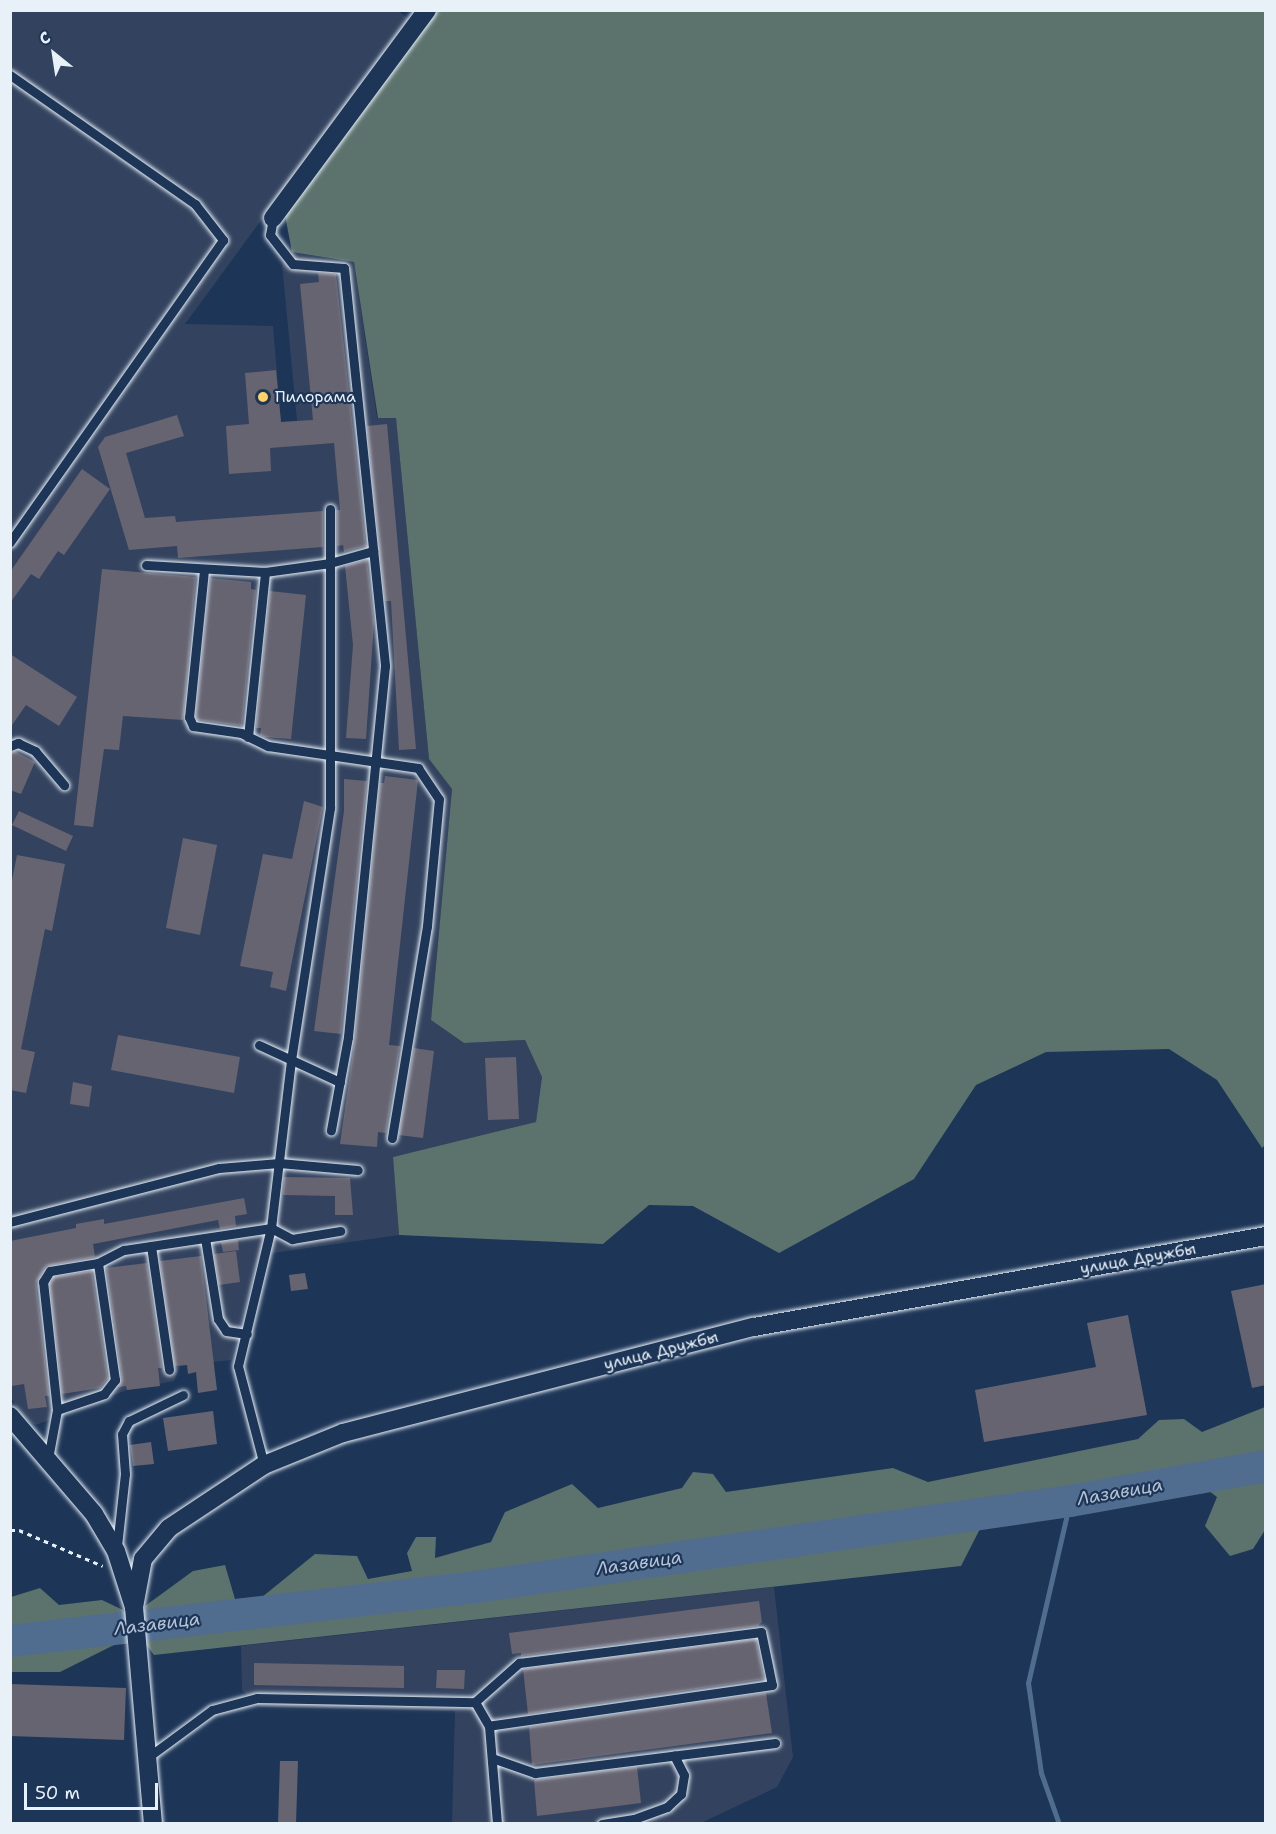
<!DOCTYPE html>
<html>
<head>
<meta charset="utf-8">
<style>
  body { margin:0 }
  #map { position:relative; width:1276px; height:1834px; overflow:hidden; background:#1d3557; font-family:"Shantell Sans",sans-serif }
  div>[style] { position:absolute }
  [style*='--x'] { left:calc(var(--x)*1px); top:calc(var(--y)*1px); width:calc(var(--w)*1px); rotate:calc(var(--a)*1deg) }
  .built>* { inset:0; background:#33435f }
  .green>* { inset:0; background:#5c726d }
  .stream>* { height:5px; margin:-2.5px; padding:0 2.5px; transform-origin:2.5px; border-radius:2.5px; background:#506d90 }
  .river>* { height:32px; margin:-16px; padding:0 16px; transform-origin:16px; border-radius:16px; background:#506d90 }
  .building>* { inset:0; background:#676472 }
  .path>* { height:3px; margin-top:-1.5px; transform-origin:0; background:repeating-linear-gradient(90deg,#e8f1f8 0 4.5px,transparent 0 9px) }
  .roads { filter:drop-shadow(0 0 2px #e8f1f8) drop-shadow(0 0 2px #e8f1f8) }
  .lane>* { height:9px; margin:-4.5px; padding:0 4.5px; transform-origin:4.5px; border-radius:4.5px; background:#1d3557 }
  .street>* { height:18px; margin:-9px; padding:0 9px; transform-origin:9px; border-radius:9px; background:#1d3557 }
  .dots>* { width:16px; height:16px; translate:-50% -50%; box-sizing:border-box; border:3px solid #1d3557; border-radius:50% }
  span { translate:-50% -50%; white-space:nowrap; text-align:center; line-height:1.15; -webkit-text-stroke:4.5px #1d3557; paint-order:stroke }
  .poi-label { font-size:16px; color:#e8f1f8 }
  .left { translate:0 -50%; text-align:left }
  .street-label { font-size:16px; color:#e8f1f8 }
  .water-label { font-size:18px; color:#b3c3d4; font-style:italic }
  .frame { position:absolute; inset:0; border:12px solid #e8f1f8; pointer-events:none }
  .north { position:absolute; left:24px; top:24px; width:60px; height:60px; -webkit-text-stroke:4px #1d3557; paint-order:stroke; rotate:330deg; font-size:16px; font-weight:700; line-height:24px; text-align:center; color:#e8f1f8 }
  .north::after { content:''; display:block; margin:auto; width:21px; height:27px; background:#e8f1f8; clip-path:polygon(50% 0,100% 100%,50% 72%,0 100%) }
  .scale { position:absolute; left:24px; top:1783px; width:134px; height:27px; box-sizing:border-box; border:3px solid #e8f1f8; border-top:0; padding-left:8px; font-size:18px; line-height:21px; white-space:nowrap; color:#e8f1f8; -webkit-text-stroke:4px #1d3557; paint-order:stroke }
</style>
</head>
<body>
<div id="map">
  <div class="built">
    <i style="clip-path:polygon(397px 10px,409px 19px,185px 324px,273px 326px,281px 422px,297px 421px,282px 264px,292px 252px,354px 262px,377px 418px,396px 417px,429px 759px,452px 789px,431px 1020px,464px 1043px,525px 1040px,542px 1077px,536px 1122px,393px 1157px,399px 1235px,259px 1255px,231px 1360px,180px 1366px,174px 1381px,127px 1390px,36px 1425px,23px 1419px,10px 1395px,10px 11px)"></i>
    <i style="clip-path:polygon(774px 1587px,793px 1757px,777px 1787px,701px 1823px,452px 1823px,455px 1711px,260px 1707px,242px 1690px,241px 1646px)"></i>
  </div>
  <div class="green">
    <i style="clip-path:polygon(416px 11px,1265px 11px,1265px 1145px,1262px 1148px,1217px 1080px,1169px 1049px,1046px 1052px,976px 1085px,914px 1179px,779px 1253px,693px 1206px,649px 1205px,603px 1244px,399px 1235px,393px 1157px,536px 1122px,542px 1077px,525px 1040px,464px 1043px,431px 1020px,452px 789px,429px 759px,396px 418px,378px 418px,354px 262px,292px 252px,284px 210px)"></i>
    <i style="clip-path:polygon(1265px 1407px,1265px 1530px,1253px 1549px,1230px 1556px,1205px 1526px,1217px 1497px,1201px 1485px,983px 1523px,961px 1566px,154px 1655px,142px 1639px,145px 1606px,193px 1571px,225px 1565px,235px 1599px,256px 1602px,315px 1554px,357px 1556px,368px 1579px,412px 1571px,407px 1553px,416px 1537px,436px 1537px,435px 1558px,491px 1542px,505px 1512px,572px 1484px,598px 1508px,682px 1488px,693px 1472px,713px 1474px,726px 1492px,893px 1468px,928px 1482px,1138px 1439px,1159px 1420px,1184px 1419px,1202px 1432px)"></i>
    <i style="clip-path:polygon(40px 1588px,59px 1605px,102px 1600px,123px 1610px,124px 1640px,60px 1672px,11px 1672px,11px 1597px)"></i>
  </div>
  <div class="stream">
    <i style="--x:1059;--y:1824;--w:54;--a:-109.4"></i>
    <i style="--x:1041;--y:1773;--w:91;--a:-98.2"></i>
    <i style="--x:1028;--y:1683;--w:187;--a:-77"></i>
  </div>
  <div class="river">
    <i style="--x:10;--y:1641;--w:475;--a:-6.6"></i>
    <i style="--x:482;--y:1586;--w:594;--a:-8.23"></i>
    <i style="--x:1070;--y:1501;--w:199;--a:-10.1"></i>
  </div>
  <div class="building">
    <i style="clip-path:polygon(318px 273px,336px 274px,366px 546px,344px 552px,343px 545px,337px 546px,337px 510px,340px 510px,334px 443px,270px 448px,271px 471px,229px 474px,226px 426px,249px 424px,245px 373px,276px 370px,281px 422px,313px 420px,300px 284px,319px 282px)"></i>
    <i style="clip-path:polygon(177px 415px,184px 436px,126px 453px,145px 518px,175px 516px,176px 522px,323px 511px,323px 547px,178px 558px,177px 546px,129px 550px,98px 447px,105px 437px)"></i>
    <i style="clip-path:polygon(387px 424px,416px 749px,399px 750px,391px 601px,385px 601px,367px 426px)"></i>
    <i style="clip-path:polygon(82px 469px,110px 489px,64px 555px,58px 551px,39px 579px,31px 574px,10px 603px,10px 572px)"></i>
    <i style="clip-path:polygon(367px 560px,374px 622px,366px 739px,346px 738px,353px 645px,345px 566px)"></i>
    <i style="clip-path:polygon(102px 569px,196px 577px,183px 720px,123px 716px,119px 750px,104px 749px,93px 827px,74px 825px)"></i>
    <i style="clip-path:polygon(210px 578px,251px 582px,251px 589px,256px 590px,242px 726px,198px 720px,196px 716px)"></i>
    <i style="clip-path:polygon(270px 591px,306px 595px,291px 739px,264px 737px,260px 735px,261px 728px,256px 728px)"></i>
    <i style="clip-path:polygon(10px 654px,77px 697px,59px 726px,26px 705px,10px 728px)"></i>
    <i style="clip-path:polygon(15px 751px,35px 762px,21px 794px,10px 790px,10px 753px)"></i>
    <i style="clip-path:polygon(385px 776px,418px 780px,389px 1045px,400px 1046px,386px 1133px,378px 1132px,377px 1147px,340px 1144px,355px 1038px,380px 783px,384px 783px)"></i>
    <i style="clip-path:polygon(344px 779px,367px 781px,341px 1034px,314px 1031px,344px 811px)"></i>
    <i style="clip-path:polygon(304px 801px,323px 807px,286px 991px,270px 987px,273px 972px,240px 966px,263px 854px,292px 859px)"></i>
    <i style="clip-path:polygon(19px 811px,73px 836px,66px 851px,12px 825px)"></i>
    <i style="clip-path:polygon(183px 838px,217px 845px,200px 935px,166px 928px)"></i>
    <i style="clip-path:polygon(17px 855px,65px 864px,52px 931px,45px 929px,21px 1049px,35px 1052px,26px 1093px,10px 1090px,10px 890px)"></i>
    <i style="clip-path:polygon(118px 1035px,240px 1057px,234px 1093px,111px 1070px)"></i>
    <i style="clip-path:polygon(414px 1048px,434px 1051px,423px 1138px,399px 1135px)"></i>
    <i style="clip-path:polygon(516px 1057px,519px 1119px,488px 1120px,485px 1058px)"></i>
    <i style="clip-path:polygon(73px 1082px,92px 1086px,89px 1107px,70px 1104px)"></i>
    <i style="clip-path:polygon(284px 1177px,350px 1178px,353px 1215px,335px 1215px,335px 1196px,283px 1195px)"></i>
    <i style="clip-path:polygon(244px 1198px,247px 1214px,235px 1216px,236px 1226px,220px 1229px,218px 1220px,93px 1244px,95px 1257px,46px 1266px,36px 1283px,49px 1396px,45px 1396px,47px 1407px,28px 1409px,24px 1384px,12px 1386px,10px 1373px,10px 1241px,76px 1228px,76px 1224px,104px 1219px,104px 1224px)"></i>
    <i style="clip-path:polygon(238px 1240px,239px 1250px,223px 1252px,221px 1242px)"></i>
    <i style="clip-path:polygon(236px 1251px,240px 1282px,219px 1285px,214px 1254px)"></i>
    <i style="clip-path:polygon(201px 1256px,217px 1390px,198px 1393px,196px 1372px,188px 1374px,187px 1365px,175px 1366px,160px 1261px)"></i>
    <i style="clip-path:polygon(147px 1263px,162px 1368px,158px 1368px,160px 1386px,127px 1390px,126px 1386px,118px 1387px,122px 1379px,106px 1268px)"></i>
    <i style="clip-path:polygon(92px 1271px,108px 1378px,100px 1388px,62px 1394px,50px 1284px,54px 1277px)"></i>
    <i style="clip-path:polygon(305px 1273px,308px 1289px,291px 1291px,289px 1275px)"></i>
    <i style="clip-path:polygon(1266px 1284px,1266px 1385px,1252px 1388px,1231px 1291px)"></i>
    <i style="clip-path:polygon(1128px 1315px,1147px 1415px,984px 1442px,975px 1390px,1096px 1367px,1087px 1323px)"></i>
    <i style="clip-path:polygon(213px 1411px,217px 1444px,168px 1451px,163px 1418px)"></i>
    <i style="clip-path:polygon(151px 1442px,154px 1464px,133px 1466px,130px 1445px)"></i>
    <i style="clip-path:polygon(759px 1601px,762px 1622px,758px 1626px,521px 1656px,521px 1653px,512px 1654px,509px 1633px)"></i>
    <i style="clip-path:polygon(756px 1639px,764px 1679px,528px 1714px,523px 1669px)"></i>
    <i style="clip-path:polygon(254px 1663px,404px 1666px,404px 1688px,254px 1685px)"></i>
    <i style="clip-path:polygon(437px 1670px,465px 1670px,464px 1689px,436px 1688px)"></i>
    <i style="clip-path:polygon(10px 1684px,126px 1688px,124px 1740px,10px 1736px)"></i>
    <i style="clip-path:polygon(766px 1693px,772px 1733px,532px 1765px,529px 1727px)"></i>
    <i style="clip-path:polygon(280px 1761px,298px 1761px,296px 1824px,278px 1824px)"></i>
    <i style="clip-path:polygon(637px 1767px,641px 1803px,537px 1816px,534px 1780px)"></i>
  </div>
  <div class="path">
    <i style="--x:10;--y:1530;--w:9;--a:0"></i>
    <i style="--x:19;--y:1530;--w:91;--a:23.2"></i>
  </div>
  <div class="roads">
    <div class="lane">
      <i style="--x:10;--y:75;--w:226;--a:34.9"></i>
      <i style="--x:195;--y:204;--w:46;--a:52.1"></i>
      <i style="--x:223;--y:240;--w:370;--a:125.2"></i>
      <i style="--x:273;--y:218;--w:17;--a:100"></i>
      <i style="--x:270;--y:235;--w:37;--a:52"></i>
      <i style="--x:293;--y:264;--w:51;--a:4.5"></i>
      <i style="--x:344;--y:268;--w:400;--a:84.1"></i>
      <i style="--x:385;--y:666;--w:373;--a:95.7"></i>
      <i style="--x:348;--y:1037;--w:95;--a:100.4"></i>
      <i style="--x:146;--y:565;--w:119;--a:3.4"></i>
      <i style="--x:265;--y:572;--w:66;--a:-7.9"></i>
      <i style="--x:330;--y:563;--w:45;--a:-15.6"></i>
      <i style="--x:204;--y:570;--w:148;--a:95.8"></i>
      <i style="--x:189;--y:717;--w:10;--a:66"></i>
      <i style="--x:193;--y:726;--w:49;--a:8.3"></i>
      <i style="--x:241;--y:733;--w:30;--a:26"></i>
      <i style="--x:268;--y:746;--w:152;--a:8.3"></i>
      <i style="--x:418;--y:768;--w:37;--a:56"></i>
      <i style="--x:439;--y:799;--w:128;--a:95.4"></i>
      <i style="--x:427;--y:926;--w:215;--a:99.4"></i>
      <i style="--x:248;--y:737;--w:166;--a:-84.1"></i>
      <i style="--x:10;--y:746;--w:9;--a:-21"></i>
      <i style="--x:18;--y:743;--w:19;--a:25"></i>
      <i style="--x:35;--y:751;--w:45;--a:49.5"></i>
      <i style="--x:259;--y:1045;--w:89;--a:24.6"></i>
      <i style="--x:10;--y:1222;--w:216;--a:-14.5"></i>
      <i style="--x:219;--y:1168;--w:60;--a:-4.8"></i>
      <i style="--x:279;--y:1163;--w:79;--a:5.1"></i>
      <i style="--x:205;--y:1238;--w:82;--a:80.9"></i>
      <i style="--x:218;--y:1319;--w:14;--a:56"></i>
      <i style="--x:226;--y:1331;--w:21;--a:8"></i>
      <i style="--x:151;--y:1246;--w:125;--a:81.7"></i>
      <i style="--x:57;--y:1410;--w:50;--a:-18.8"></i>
      <i style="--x:104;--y:1394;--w:18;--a:-52"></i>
      <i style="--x:115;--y:1380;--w:118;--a:-98.3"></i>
      <i style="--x:48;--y:1459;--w:50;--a:-79.6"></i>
      <i style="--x:57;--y:1410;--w:129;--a:-96.2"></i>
      <i style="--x:43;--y:1282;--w:13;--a:-58"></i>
      <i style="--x:50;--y:1271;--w:49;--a:-9.5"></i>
      <i style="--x:98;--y:1263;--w:29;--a:-27"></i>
      <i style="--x:124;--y:1250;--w:149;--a:-8.5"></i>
      <i style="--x:271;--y:1228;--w:24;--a:28"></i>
      <i style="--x:292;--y:1239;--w:49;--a:-9.5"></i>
      <i style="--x:264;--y:1465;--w:102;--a:-104.7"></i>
      <i style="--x:238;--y:1366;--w:142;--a:-76.6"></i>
      <i style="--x:271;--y:1228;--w:169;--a:-83.2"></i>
      <i style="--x:291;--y:1060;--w:255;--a:-81.2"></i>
      <i style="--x:330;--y:808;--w:299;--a:-90"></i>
      <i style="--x:117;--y:1546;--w:72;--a:-83.7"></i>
      <i style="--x:125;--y:1474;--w:40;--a:-94.3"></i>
      <i style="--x:122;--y:1434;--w:15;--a:-62"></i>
      <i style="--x:129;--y:1421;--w:60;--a:-25.7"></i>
      <i style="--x:475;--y:1702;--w:59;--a:-41.6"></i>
      <i style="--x:519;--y:1663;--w:244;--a:-7.3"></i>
      <i style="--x:761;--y:1632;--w:54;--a:78.3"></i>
      <i style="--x:772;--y:1685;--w:286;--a:171.8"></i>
      <i style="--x:147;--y:1758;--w:81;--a:-36.4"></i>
      <i style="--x:212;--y:1710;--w:47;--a:-14.9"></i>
      <i style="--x:257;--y:1698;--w:218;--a:1.1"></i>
      <i style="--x:475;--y:1702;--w:28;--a:60"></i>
      <i style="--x:489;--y:1726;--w:98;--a:85.3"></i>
      <i style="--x:492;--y:1758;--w:46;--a:19.2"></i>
      <i style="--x:535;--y:1773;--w:242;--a:-7.1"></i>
      <i style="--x:602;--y:1824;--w:32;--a:-9"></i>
      <i style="--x:634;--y:1819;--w:35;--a:-20"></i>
      <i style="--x:667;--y:1807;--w:19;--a:-43"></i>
      <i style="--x:681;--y:1794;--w:19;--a:-81"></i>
      <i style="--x:684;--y:1775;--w:22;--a:-117"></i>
    </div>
    <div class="street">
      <i style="--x:273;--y:218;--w:259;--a:-53.5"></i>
      <i style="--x:10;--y:1416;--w:129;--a:49.4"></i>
      <i style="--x:94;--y:1514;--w:43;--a:59.3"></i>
      <i style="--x:116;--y:1551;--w:59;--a:72.2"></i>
      <i style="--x:134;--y:1607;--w:218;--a:85"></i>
      <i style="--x:134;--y:1607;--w:49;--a:-79.4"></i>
      <i style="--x:143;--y:1559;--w:40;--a:-50"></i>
      <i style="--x:169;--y:1528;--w:114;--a:-33.6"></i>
      <i style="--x:264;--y:1465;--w:85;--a:-22.1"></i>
      <i style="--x:343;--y:1433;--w:424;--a:-14.5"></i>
      <i style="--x:754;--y:1327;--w:520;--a:-10.08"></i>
    </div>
  </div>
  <div class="dots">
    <i style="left:263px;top:397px;background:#ffd166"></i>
  </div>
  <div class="poi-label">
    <span class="left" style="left:275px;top:397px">Пилорама</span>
  </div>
  <div class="street-label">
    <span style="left:1138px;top:1259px;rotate:-10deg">улица Дружбы</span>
    <span style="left:661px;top:1351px;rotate:-14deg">улица Дружбы</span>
  </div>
  <div class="water-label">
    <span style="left:1120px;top:1492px;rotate:-10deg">Лазавица</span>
    <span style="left:639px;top:1563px;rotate:-8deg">Лазавица</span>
    <span style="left:157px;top:1624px;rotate:-7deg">Лазавица</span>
  </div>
  <div class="frame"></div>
  <div class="north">С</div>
  <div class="scale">50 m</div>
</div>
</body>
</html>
